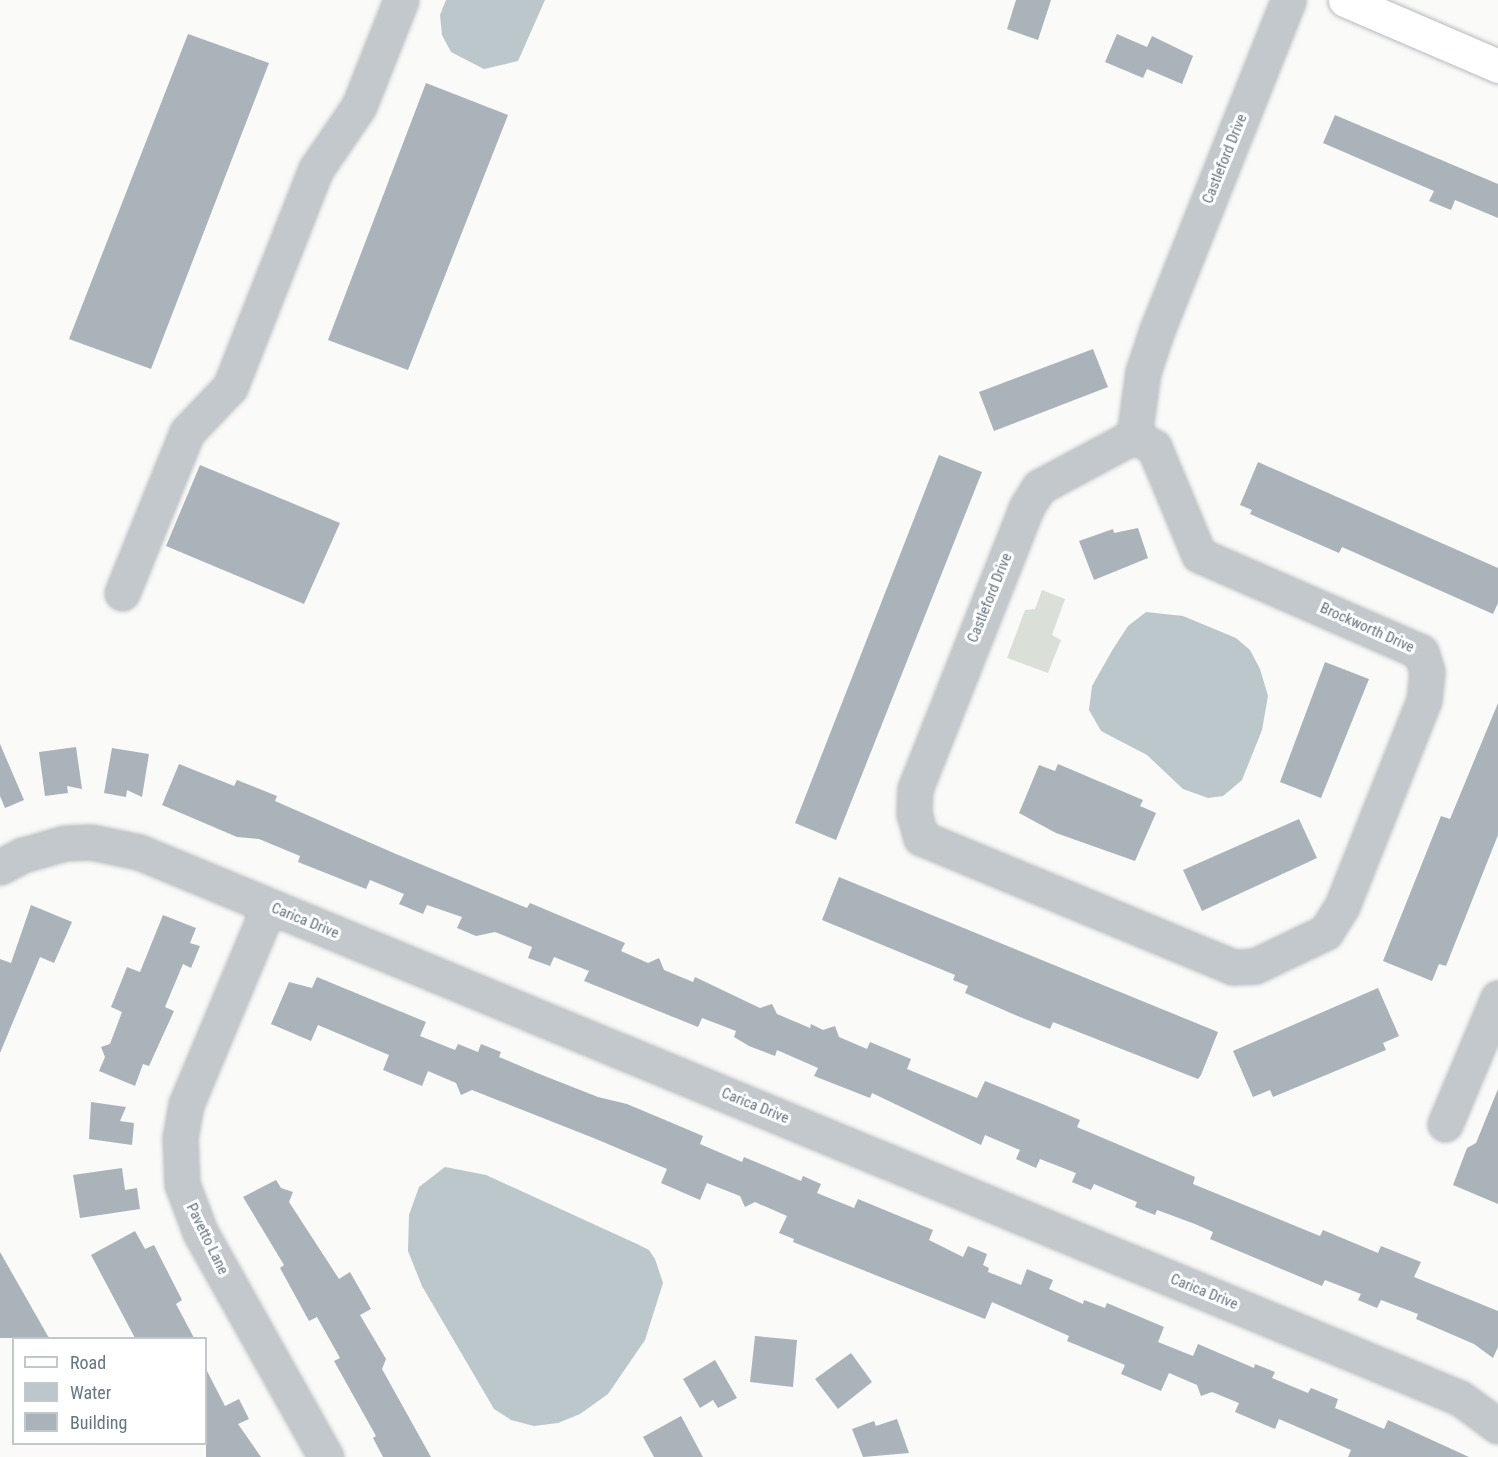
<!DOCTYPE html>
<html>
<head>
<meta charset="utf-8">
<style>
  body { margin:0 }
  #map { position:relative; width:1498px; height:1457px; overflow:hidden; background:#fafaf8; font-family:"Roboto Condensed",sans-serif }
  div>[style] { position:absolute }
  [style*='--x'] { left:calc(var(--x)*1px); top:calc(var(--y)*1px); width:calc(var(--w)*1px); rotate:calc(var(--a)*1deg) }
  .green>* { inset:0; background:#dadfd7 }
  .water>* { inset:0; background:#bbc7cb }
  .building>* { inset:0; background:#aab3b9 }
  .roads { filter:drop-shadow(0 0 2px #b5babe) drop-shadow(0 0 2px #b5babe) }
  .minor>* { height:33px; margin:-16.5px; padding:0 16.5px; transform-origin:16.5px; border-radius:16.5px; background:#c3c8cc }
  .major>* { height:33px; margin:-16.5px; padding:0 16.5px; transform-origin:16.5px; border-radius:16.5px; background:#fff }
  span { translate:-50% -50%; white-space:nowrap; text-align:center; line-height:1.15; -webkit-text-stroke:6px #fff; paint-order:stroke }
  .street-label { font-size:15px; color:#657683 }
  .legend { position:absolute; left:12px; top:1337px; width:195px; height:108px; box-sizing:border-box; background:#fff; border:2px solid #c1c8cd; margin:0; padding:8px 10px; list-style:none; font-size:18px; color:#657683 }
  .legend li { display:flex; align-items:center; gap:12px; height:30px }
  .legend b { width:30px; border:2px solid #c1c8cd }
</style>
</head>
<body>
<div id="map">
  <div class="green">
    <i style="clip-path:polygon(1042px 590px,1065px 599px,1052px 635px,1061px 640px,1048px 673px,1007px 658px,1025px 610px,1035px 609px)"></i>
  </div>
  <div class="water">
    <i style="clip-path:polygon(446px 0,545px 0,518px 61px,484px 69px,451px 52px,442px 35px,440px 15px)"></i>
    <i style="clip-path:polygon(1146px 612px,1183px 616px,1236px 638px,1250px 650px,1260px 669px,1268px 696px,1262px 730px,1242px 780px,1223px 796px,1208px 798px,1183px 789px,1147px 755px,1101px 731px,1089px 710px,1092px 686px,1113px 649px,1128px 626px)"></i>
    <i style="clip-path:polygon(445px 1167px,486px 1175px,637px 1244px,649px 1250px,655px 1259px,663px 1283px,645px 1340px,608px 1394px,580px 1414px,558px 1423px,534px 1426px,511px 1420px,494px 1409px,422px 1286px,408px 1251px,409px 1215px,419px 1187px)"></i>
  </div>
  <div class="building">
    <i style="clip-path:polygon(1016px 0,1051px 0,1038px 40px,1007px 29px)"></i>
    <i style="clip-path:polygon(188px 34px,269px 63px,151px 369px,69px 339px)"></i>
    <i style="clip-path:polygon(1117px 34px,1147px 47px,1152px 36px,1193px 56px,1182px 84px,1147px 69px,1143px 78px,1105px 62px)"></i>
    <i style="clip-path:polygon(426px 83px,508px 115px,408px 370px,328px 340px)"></i>
    <i style="clip-path:polygon(1335px 115px,1498px 184px,1498px 218px,1455px 200px,1451px 210px,1429px 201px,1434px 191px,1323px 143px)"></i>
    <i style="clip-path:polygon(1093px 349px,1108px 387px,994px 431px,979px 392px)"></i>
    <i style="clip-path:polygon(939px 455px,982px 472px,836px 840px,795px 823px)"></i>
    <i style="clip-path:polygon(1258px 462px,1498px 568px,1498px 603px,1493px 614px,1342px 547px,1339px 553px,1250px 514px,1252px 510px,1240px 505px)"></i>
    <i style="clip-path:polygon(200px 465px,340px 523px,304px 604px,166px 546px)"></i>
    <i style="clip-path:polygon(1138px 528px,1148px 558px,1094px 580px,1079px 541px,1113px 529px,1114px 533px)"></i>
    <i style="clip-path:polygon(1325px 662px,1369px 679px,1321px 798px,1280px 782px)"></i>
    <i style="clip-path:polygon(1498px 703px,1498px 835px,1446px 966px,1439px 964px,1432px 981px,1383px 961px,1441px 816px,1450px 819px)"></i>
    <i style="clip-path:polygon(0 744px,24px 800px,5px 808px,0 796px)"></i>
    <i style="clip-path:polygon(76px 747px,82px 789px,67px 786px,68px 793px,45px 796px,39px 752px)"></i>
    <i style="clip-path:polygon(112px 748px,149px 754px,142px 797px,127px 790px,126px 797px,104px 793px)"></i>
    <i style="clip-path:polygon(179px 764px,234px 786px,237px 780px,277px 796px,275px 801px,396px 854px,527px 908px,530px 903px,625px 943px,621px 951px,648px 963px,659px 958px,664px 970px,693px 982px,695px 977px,760px 1008px,772px 1004px,777px 1014px,810px 1028px,811px 1024px,823px 1030px,835px 1026px,839px 1037px,867px 1049px,870px 1042px,911px 1059px,907px 1069px,977px 1098px,985px 1081px,1040px 1103px,1080px 1120px,1077px 1127px,1195px 1177px,1193px 1184px,1320px 1236px,1323px 1230px,1378px 1253px,1381px 1246px,1421px 1262px,1414px 1277px,1498px 1311px,1498px 1347px,1493px 1358px,1474px 1344px,1416px 1319px,1418px 1314px,1381px 1300px,1377px 1308px,1358px 1300px,1361px 1294px,1325px 1280px,1322px 1286px,1210px 1239px,1213px 1232px,1195px 1224px,1157px 1210px,1155px 1215px,1135px 1207px,1137px 1202px,1094px 1184px,1091px 1190px,1072px 1182px,1076px 1173px,1040px 1159px,1036px 1168px,1016px 1159px,1020px 1150px,985px 1135px,981px 1145px,872px 1093px,870px 1098px,814px 1076px,818px 1068px,777px 1050px,775px 1056px,749px 1046px,734px 1037px,736px 1031px,702px 1018px,698px 1027px,584px 981px,589px 971px,554px 957px,550px 966px,528px 958px,532px 947px,495px 932px,476px 936px,457px 928px,462px 917px,427px 905px,423px 914px,399px 904px,404px 894px,370px 880px,366px 889px,298px 862px,300px 856px,259px 839px,237px 837px,162px 805px)"></i>
    <i style="clip-path:polygon(1058px 764px,1143px 800px,1140px 806px,1156px 813px,1135px 861px,1056px 833px,1019px 813px,1039px 765px,1055px 771px)"></i>
    <i style="clip-path:polygon(1299px 819px,1317px 858px,1202px 911px,1183px 870px)"></i>
    <i style="clip-path:polygon(839px 877px,1218px 1032px,1201px 1075px,1198px 1079px,1053px 1022px,1050px 1029px,1020px 1017px,965px 993px,968px 986px,953px 980px,955px 975px,822px 920px)"></i>
    <i style="clip-path:polygon(31px 905px,72px 922px,54px 963px,40px 957px,0 1053px,0 959px,11px 963px)"></i>
    <i style="clip-path:polygon(163px 915px,196px 928px,190px 943px,200px 946px,191px 968px,183px 964px,165px 1007px,174px 1011px,149px 1066px,143px 1064px,135px 1086px,99px 1071px,105px 1057px,101px 1047px,110px 1044px,122px 1012px,111px 1007px,127px 967px,140px 972px)"></i>
    <i style="clip-path:polygon(317px 977px,426px 1022px,420px 1036px,455px 1050px,458px 1044px,478px 1052px,481px 1044px,501px 1052px,499px 1057px,542px 1075px,598px 1097px,627px 1104px,703px 1136px,700px 1144px,742px 1162px,744px 1157px,801px 1181px,803px 1176px,821px 1184px,817px 1193px,854px 1208px,858px 1199px,933px 1230px,929px 1240px,963px 1257px,968px 1246px,987px 1254px,983px 1265px,989px 1268px,988px 1272px,1021px 1285px,1027px 1269px,1053px 1280px,1049px 1289px,1083px 1304px,1084px 1300px,1105px 1308px,1107px 1303px,1164px 1327px,1158px 1342px,1193px 1356px,1198px 1344px,1254px 1368px,1255px 1364px,1275px 1372px,1272px 1378px,1308px 1393px,1311px 1388px,1338px 1399px,1335px 1408px,1347px 1413px,1384px 1429px,1388px 1420px,1469px 1457px,1348px 1457px,1351px 1450px,1279px 1419px,1275px 1429px,1235px 1412px,1239px 1403px,1212px 1392px,1201px 1396px,1197px 1385px,1169px 1373px,1161px 1391px,1121px 1374px,1125px 1365px,1067px 1341px,1069px 1336px,992px 1302px,985px 1319px,793px 1242px,794px 1239px,779px 1233px,787px 1216px,755px 1202px,745px 1207px,740px 1196px,707px 1183px,700px 1200px,661px 1183px,667px 1169px,596px 1139px,472px 1090px,461px 1095px,456px 1083px,428px 1071px,422px 1086px,383px 1070px,389px 1055px,318px 1025px,311px 1041px,271px 1024px,289px 982px,312px 988px)"></i>
    <i style="clip-path:polygon(1378px 988px,1399px 1036px,1383px 1043px,1386px 1050px,1273px 1097px,1270px 1090px,1253px 1097px,1233px 1051px)"></i>
    <i style="clip-path:polygon(1498px 1089px,1498px 1204px,1453px 1185px,1467px 1148px,1476px 1143px)"></i>
    <i style="clip-path:polygon(91px 1102px,126px 1107px,120px 1121px,134px 1123px,132px 1145px,89px 1139px)"></i>
    <i style="clip-path:polygon(122px 1168px,125px 1190px,137px 1188px,140px 1209px,80px 1218px,73px 1175px)"></i>
    <i style="clip-path:polygon(276px 1180px,281px 1188px,293px 1192px,289px 1202px,339px 1279px,350px 1272px,371px 1309px,360px 1315px,386px 1359px,382px 1369px,431px 1457px,383px 1457px,373px 1438px,376px 1436px,334px 1361px,340px 1358px,317px 1317px,309px 1321px,280px 1268px,284px 1265px,243px 1197px)"></i>
    <i style="clip-path:polygon(135px 1231px,145px 1249px,154px 1245px,182px 1300px,176px 1304px,194px 1338px,135px 1338px,91px 1255px)"></i>
    <i style="clip-path:polygon(0 1252px,49px 1338px,0 1338px)"></i>
    <i style="clip-path:polygon(755px 1336px,797px 1340px,793px 1387px,750px 1382px)"></i>
    <i style="clip-path:polygon(851px 1353px,872px 1382px,838px 1409px,815px 1379px)"></i>
    <i style="clip-path:polygon(715px 1360px,737px 1398px,718px 1408px,713px 1400px,700px 1408px,683px 1379px)"></i>
    <i style="clip-path:polygon(206px 1369px,225px 1406px,239px 1399px,249px 1419px,238px 1424px,261px 1457px,206px 1457px)"></i>
    <i style="clip-path:polygon(681px 1416px,703px 1457px,654px 1457px,643px 1437px)"></i>
    <i style="clip-path:polygon(897px 1419px,909px 1453px,863px 1457px,852px 1429px,874px 1421px,876px 1426px)"></i>
  </div>
  <div class="roads">
    <div class="minor">
      <i style="--x:1134;--y:436;--w:23;--a:29"></i>
      <i style="--x:1154;--y:447;--w:117;--a:67.4"></i>
      <i style="--x:1199;--y:555;--w:242;--a:23.6"></i>
      <i style="--x:1421;--y:652;--w:21;--a:73"></i>
      <i style="--x:1427;--y:672;--w:28;--a:96"></i>
      <i style="--x:1424;--y:700;--w:222;--a:111.7"></i>
      <i style="--x:1342;--y:906;--w:31;--a:122"></i>
      <i style="--x:1326;--y:932;--w:79;--a:154.4"></i>
      <i style="--x:1255;--y:966;--w:22;--a:177"></i>
      <i style="--x:1233;--y:967;--w:338;--a:-157.5"></i>
      <i style="--x:921;--y:838;--w:26;--a:-106"></i>
      <i style="--x:914;--y:813;--w:24;--a:-88"></i>
      <i style="--x:915;--y:789;--w:302;--a:-68.4"></i>
      <i style="--x:1026;--y:508;--w:25;--a:-58"></i>
      <i style="--x:1039;--y:487;--w:108;--a:-28.2"></i>
      <i style="--x:1134;--y:436;--w:65;--a:-82"></i>
      <i style="--x:1143;--y:372;--w:44;--a:-71.6"></i>
      <i style="--x:1157;--y:330;--w:355;--a:-68.3"></i>
      <i style="--x:122;--y:593;--w:174;--a:-68"></i>
      <i style="--x:187;--y:432;--w:62;--a:-46.3"></i>
      <i style="--x:230;--y:387;--w:234;--a:-68.5"></i>
      <i style="--x:316;--y:169;--w:76;--a:-55.7"></i>
      <i style="--x:359;--y:106;--w:114;--a:-68.4"></i>
      <i style="--x:0;--y:867;--w:26;--a:-28"></i>
      <i style="--x:23;--y:855;--w:44;--a:-15.9"></i>
      <i style="--x:65;--y:843;--w:26;--a:-2"></i>
      <i style="--x:91;--y:842;--w:49;--a:11.8"></i>
      <i style="--x:139;--y:852;--w:1429;--a:22.46"></i>
      <i style="--x:1460;--y:1398;--w:47;--a:36.4"></i>
      <i style="--x:269;--y:906;--w:215;--a:112.7"></i>
      <i style="--x:186;--y:1104;--w:34;--a:100"></i>
      <i style="--x:180;--y:1137;--w:47;--a:87.6"></i>
      <i style="--x:182;--y:1184;--w:51;--a:69.4"></i>
      <i style="--x:200;--y:1232;--w:258;--a:60.8"></i>
      <i style="--x:1445;--y:1124;--w:137;--a:-67.2"></i>
    </div>
    <div class="major">
      <i style="--x:1345;--y:0;--w:167;--a:23.3"></i>
    </div>
  </div>
  <div class="street-label">
    <span style="left:1225px;top:159px;rotate:-68deg">Castleford Drive</span>
    <span style="left:990px;top:598px;rotate:-68deg">Castleford Drive</span>
    <span style="left:1367px;top:628px;rotate:24deg">Brockworth Drive</span>
    <span style="left:305px;top:921px;rotate:22deg">Carica Drive</span>
    <span style="left:755px;top:1106px;rotate:22deg">Carica Drive</span>
    <span style="left:207px;top:1239px;rotate:64deg">Pavetto Lane</span>
    <span style="left:1204px;top:1292px;rotate:22deg">Carica Drive</span>
  </div>
  <ul class="legend">
  <li><b style="height:8px;background:#fff"></b>Road</li>
  <li><b style="height:16px;background:#bbc7cb"></b>Water</li>
  <li><b style="height:16px;background:#aab3b9"></b>Building</li>
  </ul>
</div>
</body>
</html>
